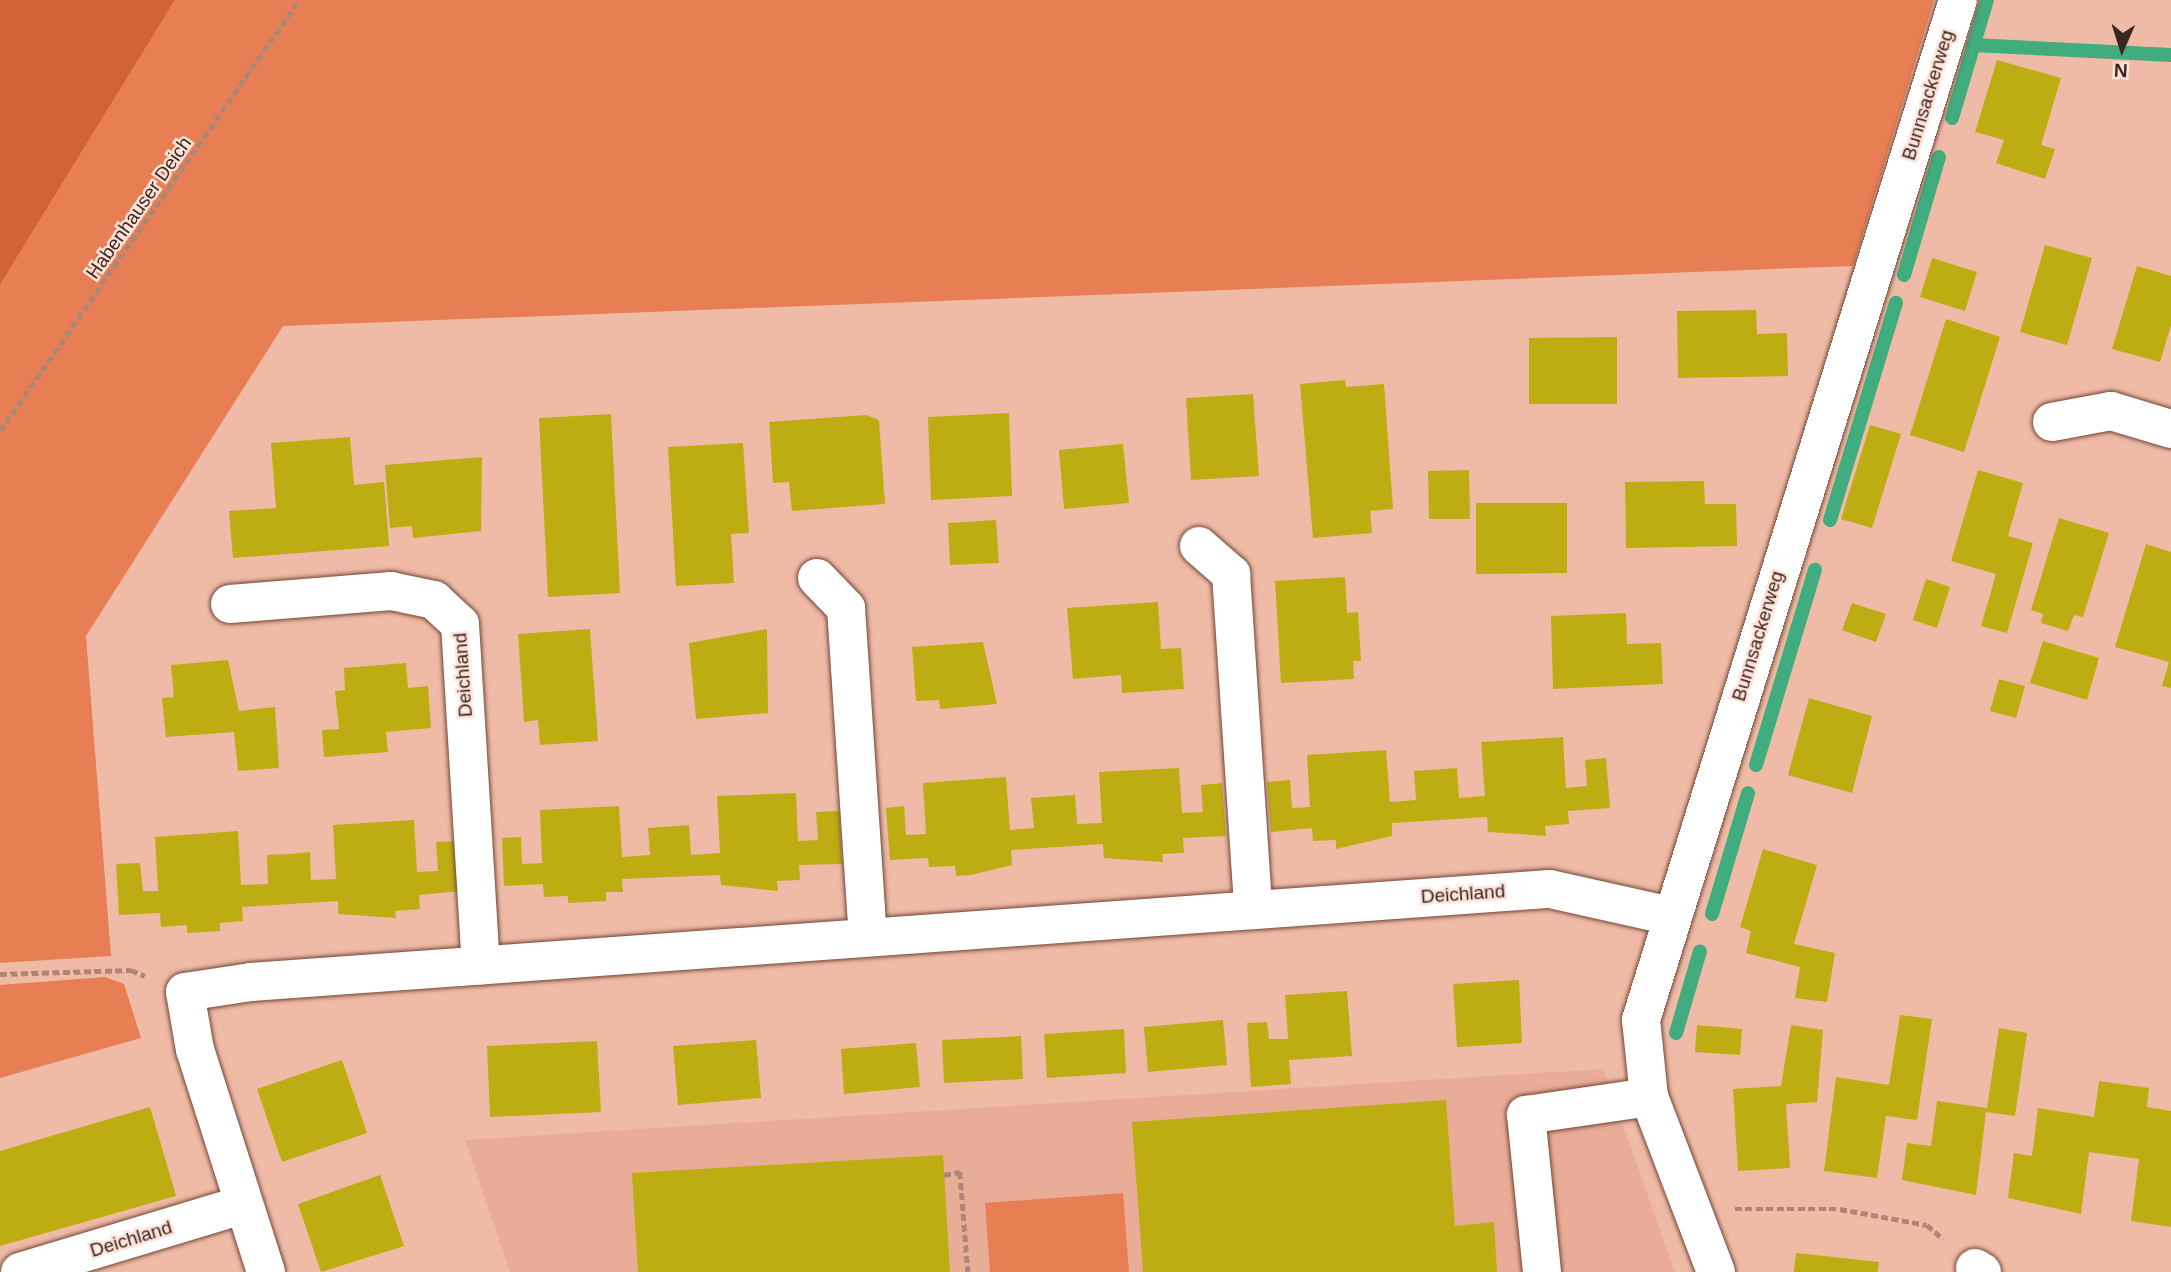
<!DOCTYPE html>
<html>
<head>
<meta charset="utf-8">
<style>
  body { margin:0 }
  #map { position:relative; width:2171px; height:1272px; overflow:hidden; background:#efbba7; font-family:Helvetica,sans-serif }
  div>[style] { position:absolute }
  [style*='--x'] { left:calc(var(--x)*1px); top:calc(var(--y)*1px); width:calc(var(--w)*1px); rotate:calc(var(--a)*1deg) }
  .built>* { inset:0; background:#e9ad97 }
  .green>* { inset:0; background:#e87e54 }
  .forest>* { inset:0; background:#d16437 }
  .stream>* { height:14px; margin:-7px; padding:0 7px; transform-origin:7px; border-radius:7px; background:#41ac7e }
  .building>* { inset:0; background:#beac13 }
  .path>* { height:4.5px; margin-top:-2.25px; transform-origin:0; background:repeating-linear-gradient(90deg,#ae8676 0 7px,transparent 0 10.5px) }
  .roads { filter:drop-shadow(0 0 2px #734635) drop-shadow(0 0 2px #734635) }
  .minor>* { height:38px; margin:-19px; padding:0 19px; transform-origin:19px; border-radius:19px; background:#fff }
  span { translate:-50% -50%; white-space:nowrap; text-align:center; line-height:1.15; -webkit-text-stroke:5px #fee2d8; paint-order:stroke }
  .street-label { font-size:19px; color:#3b271f }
  .north { position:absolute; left:2087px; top:14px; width:70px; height:70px; -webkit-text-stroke:5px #fee2d8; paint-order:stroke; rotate:183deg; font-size:19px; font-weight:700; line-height:28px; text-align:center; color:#3b271f }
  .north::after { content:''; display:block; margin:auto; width:24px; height:32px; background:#3b271f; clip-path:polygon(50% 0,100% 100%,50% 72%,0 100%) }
</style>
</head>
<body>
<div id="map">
  <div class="built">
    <i style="clip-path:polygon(1603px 1069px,1675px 1272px,510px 1272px,465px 1140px)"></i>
  </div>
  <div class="green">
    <i style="clip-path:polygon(175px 0,1934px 0,1853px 266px,283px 326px,86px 636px,111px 956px,0 963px,0 285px)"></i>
    <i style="clip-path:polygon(105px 977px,124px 984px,141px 1038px,0 1078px,0 985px)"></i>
    <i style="clip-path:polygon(1123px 1193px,1129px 1272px,990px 1272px,985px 1203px)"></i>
  </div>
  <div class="forest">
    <i style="clip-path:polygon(0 0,175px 0,0 285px)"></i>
  </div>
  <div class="stream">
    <i style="--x:1973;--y:45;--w:198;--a:2.9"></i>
    <i style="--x:1952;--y:118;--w:123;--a:-73.5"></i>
    <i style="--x:1904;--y:275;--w:123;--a:-73.5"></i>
    <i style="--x:1830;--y:520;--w:227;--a:-73.1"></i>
    <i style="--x:1756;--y:765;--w:204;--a:-73.2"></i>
    <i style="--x:1712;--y:914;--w:126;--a:-73.4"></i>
    <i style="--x:1676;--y:1033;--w:85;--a:-73.7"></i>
  </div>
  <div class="building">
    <i style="clip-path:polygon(1997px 60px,2061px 78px,2041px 145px,2055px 149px,2045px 179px,1996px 163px,2004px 140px,1975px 132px)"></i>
    <i style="clip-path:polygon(2045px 245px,2092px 258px,2067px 345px,2020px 332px)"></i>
    <i style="clip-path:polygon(1932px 258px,1977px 272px,1965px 311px,1920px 297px)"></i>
    <i style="clip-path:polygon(2137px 266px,2171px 276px,2171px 325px,2160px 362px,2112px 349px)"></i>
    <i style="clip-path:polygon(1756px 310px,1757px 334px,1787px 333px,1788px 376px,1678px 378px,1677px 311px)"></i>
    <i style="clip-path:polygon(1946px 319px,2000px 337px,1964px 452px,1910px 435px)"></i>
    <i style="clip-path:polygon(1617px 337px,1617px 404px,1529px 404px,1529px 338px)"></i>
    <i style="clip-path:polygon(1345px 380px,1346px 387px,1384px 384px,1393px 509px,1370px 511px,1372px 533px,1313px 538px,1300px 384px)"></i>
    <i style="clip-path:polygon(1253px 394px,1259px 476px,1191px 480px,1186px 398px)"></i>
    <i style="clip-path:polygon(1009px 413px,1012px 496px,931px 500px,928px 417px)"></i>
    <i style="clip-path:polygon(611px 414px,620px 593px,548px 597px,539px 418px)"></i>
    <i style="clip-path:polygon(866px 415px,879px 420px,885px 504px,792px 511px,789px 482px,773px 483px,769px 422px)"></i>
    <i style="clip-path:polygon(1870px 425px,1901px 434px,1872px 528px,1841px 519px)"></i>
    <i style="clip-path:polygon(350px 437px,354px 485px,384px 482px,389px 546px,233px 558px,229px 511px,276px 508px,271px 443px)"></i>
    <i style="clip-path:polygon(743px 443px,749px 533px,731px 534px,734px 583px,676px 586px,668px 447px)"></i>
    <i style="clip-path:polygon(1123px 444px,1129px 503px,1064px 509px,1059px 450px)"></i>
    <i style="clip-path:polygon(482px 457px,481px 531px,413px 538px,412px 526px,390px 528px,385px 465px)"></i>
    <i style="clip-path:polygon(1469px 470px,1470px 519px,1429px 519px,1428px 471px)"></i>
    <i style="clip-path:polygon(1978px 470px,2023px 483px,2008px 536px,2033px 543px,2007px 633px,1981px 626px,1996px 574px,1951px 561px)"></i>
    <i style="clip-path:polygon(1704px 481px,1705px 504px,1736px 504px,1737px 546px,1626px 548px,1625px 482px)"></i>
    <i style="clip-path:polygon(1476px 503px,1567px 503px,1567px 573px,1476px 574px)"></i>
    <i style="clip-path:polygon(2059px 518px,2109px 533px,2083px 617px,2074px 615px,2068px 631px,2041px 623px,2043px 614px,2031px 610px)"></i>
    <i style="clip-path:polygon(996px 520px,999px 563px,950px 565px,948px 523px)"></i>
    <i style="clip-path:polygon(2146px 544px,2171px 552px,2171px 688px,2162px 686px,2169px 662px,2115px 647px)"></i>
    <i style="clip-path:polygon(1345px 577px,1347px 613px,1358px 612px,1361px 661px,1353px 661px,1354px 679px,1281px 683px,1275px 581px)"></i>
    <i style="clip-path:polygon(1926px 579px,1950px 587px,1937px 628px,1913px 620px)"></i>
    <i style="clip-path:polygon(1158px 602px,1161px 649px,1181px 648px,1184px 689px,1122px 693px,1121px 675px,1073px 679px,1067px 608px)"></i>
    <i style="clip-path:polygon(1852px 603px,1886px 614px,1876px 642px,1842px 630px)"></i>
    <i style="clip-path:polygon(1626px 613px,1627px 644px,1661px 643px,1663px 684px,1553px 689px,1551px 616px)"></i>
    <i style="clip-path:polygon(590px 629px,598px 741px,540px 745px,538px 720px,524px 722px,518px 634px)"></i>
    <i style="clip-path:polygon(767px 629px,768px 713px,696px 719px,689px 643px)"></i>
    <i style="clip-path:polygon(2043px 641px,2099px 658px,2087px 700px,2030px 683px)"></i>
    <i style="clip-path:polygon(983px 642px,997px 704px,940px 709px,939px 700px,916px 701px,912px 647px)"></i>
    <i style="clip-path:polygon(228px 660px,239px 711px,275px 707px,279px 768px,238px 771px,234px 732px,166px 737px,162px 698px,174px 697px,171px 665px)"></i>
    <i style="clip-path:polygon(406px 663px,408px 688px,428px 686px,431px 728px,386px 732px,388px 752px,324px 757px,322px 730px,339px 729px,335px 691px,345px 690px,344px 668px)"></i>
    <i style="clip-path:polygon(1999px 679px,2025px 686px,2016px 718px,1990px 711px)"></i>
    <i style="clip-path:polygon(1809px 698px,1872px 716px,1852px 793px,1788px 775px)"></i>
    <i style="clip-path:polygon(1563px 737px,1566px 788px,1587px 786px,1585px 760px,1606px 758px,1610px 808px,1568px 811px,1569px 824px,1545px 826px,1546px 836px,1488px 832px,1487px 817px,1392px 823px,1392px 836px,1336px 849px,1336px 840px,1313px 841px,1312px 828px,1271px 832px,1267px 782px,1290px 780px,1292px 808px,1310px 807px,1307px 755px,1386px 750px,1390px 802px,1416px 800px,1414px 771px,1457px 768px,1459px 798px,1485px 796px,1481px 742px)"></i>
    <i style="clip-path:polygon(1179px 768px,1182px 813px,1203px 812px,1201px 785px,1222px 783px,1226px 836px,1183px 838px,1184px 853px,1162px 854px,1163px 862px,1104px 858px,1103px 844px,1011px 850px,1012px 865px,971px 875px,956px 876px,955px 866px,929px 867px,928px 858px,890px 860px,886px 808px,904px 806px,906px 835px,926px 834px,923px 783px,1006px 777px,1010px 830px,1034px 828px,1031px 798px,1075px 795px,1077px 824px,1102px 823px,1099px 772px)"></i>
    <i style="clip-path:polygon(796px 793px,798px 841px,818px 840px,816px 812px,839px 811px,842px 864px,799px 865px,800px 880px,777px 881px,778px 891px,721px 885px,720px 875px,622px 879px,623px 892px,606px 892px,606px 901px,568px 903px,568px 896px,544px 897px,543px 884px,504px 886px,502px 838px,521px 837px,522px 864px,542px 863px,540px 810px,619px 806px,622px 857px,650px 855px,648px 828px,689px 825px,691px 855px,720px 853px,717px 796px)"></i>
    <i style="clip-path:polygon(414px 820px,417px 872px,438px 871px,436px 842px,458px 841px,461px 891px,419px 895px,420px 909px,395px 911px,396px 918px,338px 914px,338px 901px,242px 907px,243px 921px,220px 923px,220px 931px,187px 933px,187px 925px,161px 927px,160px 913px,119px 915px,116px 864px,140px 863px,143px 891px,158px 891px,155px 837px,238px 831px,241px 885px,268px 884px,267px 855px,290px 854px,310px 852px,311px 880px,336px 879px,333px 825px)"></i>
    <i style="clip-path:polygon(1763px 849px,1817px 865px,1794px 944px,1835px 953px,1827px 1002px,1795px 998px,1800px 967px,1746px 953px,1751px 931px,1740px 927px)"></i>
    <i style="clip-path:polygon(1519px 980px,1522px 1043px,1457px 1047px,1453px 984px)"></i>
    <i style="clip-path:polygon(1347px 991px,1352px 1056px,1289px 1060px,1291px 1084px,1251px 1087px,1247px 1023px,1267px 1022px,1269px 1039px,1288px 1039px,1285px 995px)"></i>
    <i style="clip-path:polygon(1900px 1015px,1932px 1019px,1917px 1120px,1886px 1116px,1877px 1178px,1824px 1171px,1836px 1077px,1889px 1085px)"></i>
    <i style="clip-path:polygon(1223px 1020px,1227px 1065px,1148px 1072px,1144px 1027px)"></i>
    <i style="clip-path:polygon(1697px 1025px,1742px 1029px,1740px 1055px,1695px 1052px)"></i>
    <i style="clip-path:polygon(1791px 1025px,1823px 1030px,1817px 1102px,1786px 1104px,1790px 1168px,1738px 1171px,1733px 1089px,1781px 1086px)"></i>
    <i style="clip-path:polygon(1999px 1028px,2027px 1033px,2015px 1116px,1986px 1112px,1976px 1195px,1902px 1180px,1907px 1143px,1931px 1146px,1937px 1101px,1987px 1108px)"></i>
    <i style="clip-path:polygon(1124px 1029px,1126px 1073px,1047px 1078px,1044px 1034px)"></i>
    <i style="clip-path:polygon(1021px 1036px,1023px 1079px,944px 1083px,942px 1040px)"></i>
    <i style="clip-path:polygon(756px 1040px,761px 1098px,678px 1105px,673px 1046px)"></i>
    <i style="clip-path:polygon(597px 1041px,601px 1112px,490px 1117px,487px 1046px)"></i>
    <i style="clip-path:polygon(916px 1043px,920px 1087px,844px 1094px,841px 1049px)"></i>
    <i style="clip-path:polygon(342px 1060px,367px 1133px,282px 1162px,257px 1089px)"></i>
    <i style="clip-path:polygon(2099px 1081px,2149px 1088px,2147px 1107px,2171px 1111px,2171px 1227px,2131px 1221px,2139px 1159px,2089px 1152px,2081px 1214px,2008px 1198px,2014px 1153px,2032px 1156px,2038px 1108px,2094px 1117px)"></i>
    <i style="clip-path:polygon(1446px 1100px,1455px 1226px,1494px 1222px,1497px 1272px,1143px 1272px,1132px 1122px)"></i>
    <i style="clip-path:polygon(150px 1107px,176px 1196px,0 1246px,0 1151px)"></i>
    <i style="clip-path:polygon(943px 1155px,950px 1272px,638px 1272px,632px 1173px)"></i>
    <i style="clip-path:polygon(380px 1175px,404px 1246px,321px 1272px,298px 1204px)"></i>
    <i style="clip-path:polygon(1796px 1253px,1879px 1262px,1878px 1272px,1794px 1272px)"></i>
  </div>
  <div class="path">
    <i style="--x:0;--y:431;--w:525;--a:-55.25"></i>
    <i style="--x:0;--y:974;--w:131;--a:-1.7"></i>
    <i style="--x:131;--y:970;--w:15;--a:23"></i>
    <i style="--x:944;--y:1175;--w:16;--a:-11"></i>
    <i style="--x:960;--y:1172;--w:100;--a:85.4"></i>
    <i style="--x:1735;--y:1209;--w:105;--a:0"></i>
    <i style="--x:1840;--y:1209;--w:88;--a:10.4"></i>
    <i style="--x:1927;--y:1225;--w:21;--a:41"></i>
  </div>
  <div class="roads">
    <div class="minor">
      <i style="--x:2052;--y:422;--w:60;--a:-10.6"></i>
      <i style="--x:2111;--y:411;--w:63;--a:16.7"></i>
      <i style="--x:1199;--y:546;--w:43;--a:41.2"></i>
      <i style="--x:1231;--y:574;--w:335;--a:86.2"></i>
      <i style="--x:817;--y:578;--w:42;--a:46"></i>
      <i style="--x:846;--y:608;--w:329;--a:86.2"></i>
      <i style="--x:230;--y:604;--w:162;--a:-4.6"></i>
      <i style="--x:391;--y:591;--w:44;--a:11.8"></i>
      <i style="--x:434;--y:600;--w:35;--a:43"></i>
      <i style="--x:460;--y:624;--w:342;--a:86.5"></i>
      <i style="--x:1975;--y:1268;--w:8;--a:30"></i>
      <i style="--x:20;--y:1272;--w:232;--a:-16.8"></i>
      <i style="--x:266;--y:1272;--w:233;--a:-107.7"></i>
      <i style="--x:195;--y:1050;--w:59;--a:-99.8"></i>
      <i style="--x:185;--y:992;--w:67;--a:-8.6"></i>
      <i style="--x:251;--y:982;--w:1302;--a:-4.1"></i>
      <i style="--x:1550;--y:889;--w:124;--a:12.6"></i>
      <i style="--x:1542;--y:1272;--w:158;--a:-95.8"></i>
      <i style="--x:1526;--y:1115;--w:124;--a:-8.3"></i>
      <i style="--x:1716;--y:1272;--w:187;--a:-110.9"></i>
      <i style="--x:1649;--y:1097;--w:77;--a:-95.9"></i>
      <i style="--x:1641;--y:1020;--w:1068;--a:-72.74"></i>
    </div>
  </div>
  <div class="street-label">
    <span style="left:1928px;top:95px;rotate:-73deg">Bunnsackerweg</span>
    <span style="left:139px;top:208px;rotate:-55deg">Habenhauser Deich</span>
    <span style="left:1758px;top:636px;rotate:-73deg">Bunnsackerweg</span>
    <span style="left:463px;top:675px;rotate:-94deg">Deichland</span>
    <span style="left:1463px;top:894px;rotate:-4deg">Deichland</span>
    <span style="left:131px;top:1239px;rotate:-17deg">Deichland</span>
  </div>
  <div class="north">N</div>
</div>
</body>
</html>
